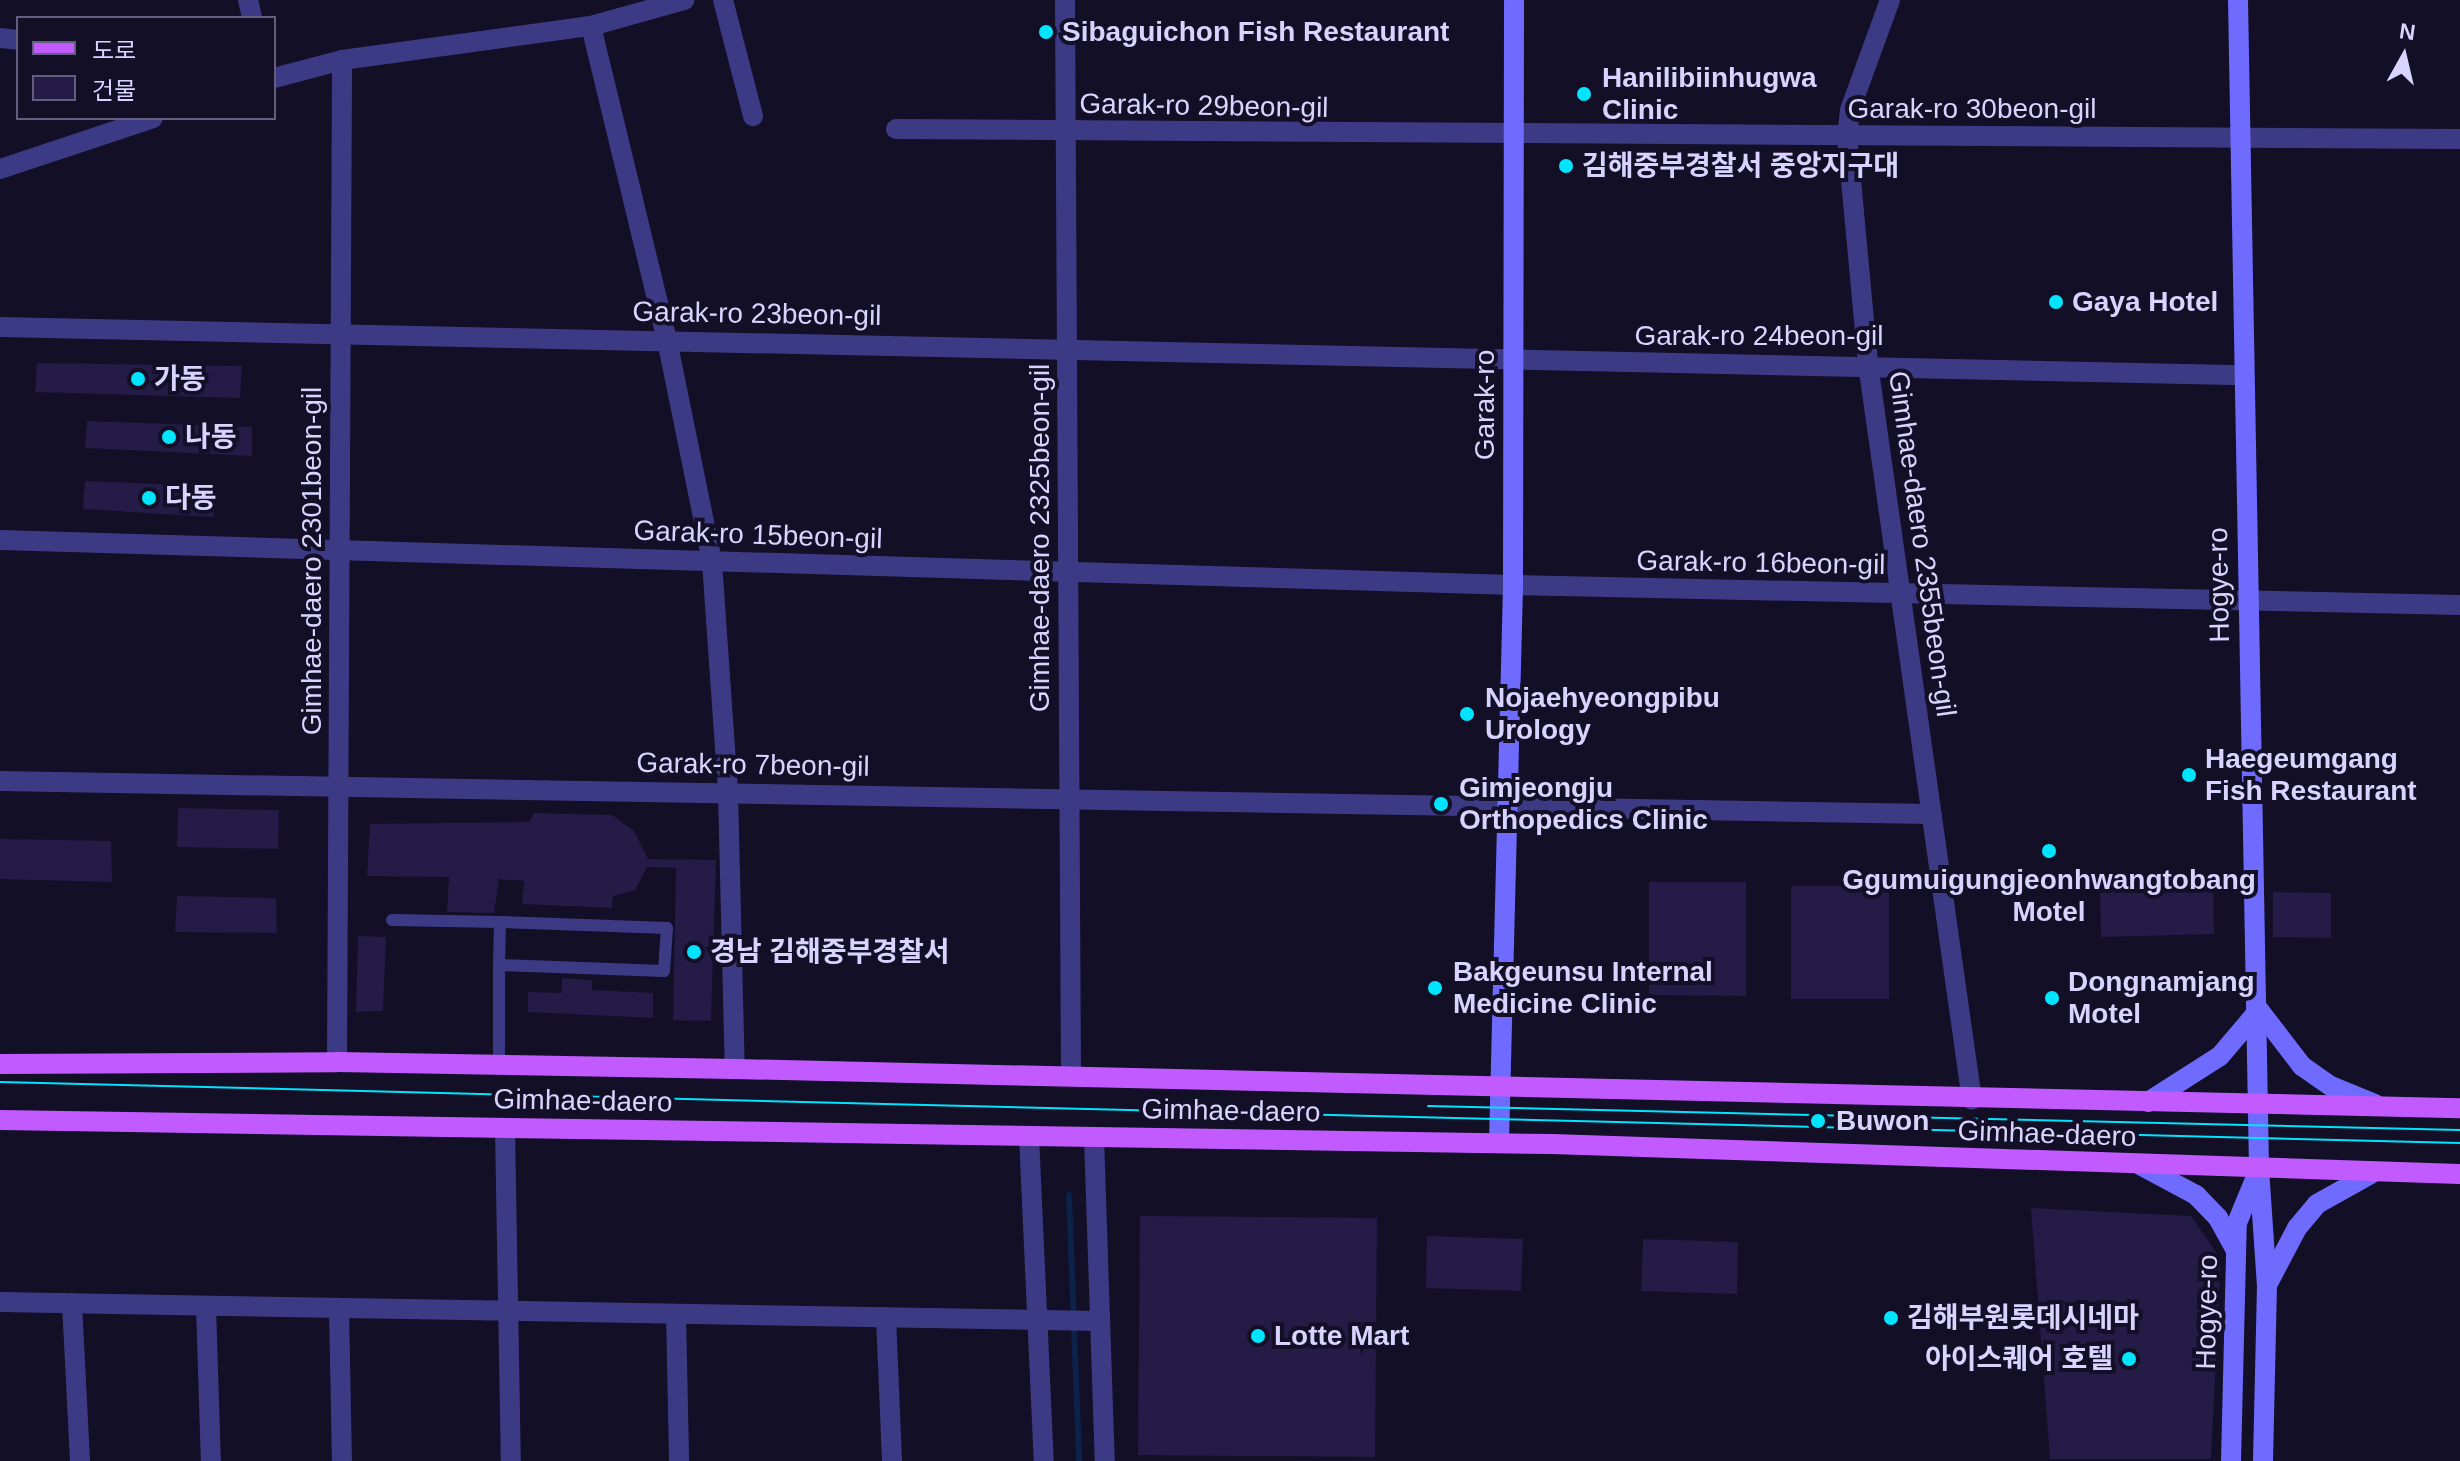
<!DOCTYPE html>
<html>
<head>
<meta charset="utf-8">
<style>
  body { margin:0 }
  #map { position:relative; width:2460px; height:1461px; overflow:hidden; background:#130f26; font-family:Helvetica,"Noto Sans KR",sans-serif }
  div>[style] { position:absolute }
  [style*='--x'] { left:calc(var(--x)*1px); top:calc(var(--y)*1px); width:calc(var(--w)*1px); rotate:calc(var(--a)*1deg) }
  .stream>* { height:6px; margin:-3px; padding:0 3px; transform-origin:3px; border-radius:3px; background:#0c2248 }
  .building>* { inset:0; background:#241b47 }
  .lane>* { height:12px; margin:-6px; padding:0 6px; transform-origin:6px; border-radius:6px; background:#3d3a85 }
  .street>* { height:20px; margin:-10px; padding:0 10px; transform-origin:10px; border-radius:10px; background:#3d3a85 }
  .secondary>* { height:20px; margin:-10px; padding:0 10px; transform-origin:10px; border-radius:10px; background:#6f6bff }
  .primary>* { height:20px; margin:-10px; padding:0 10px; transform-origin:10px; border-radius:10px; background:#c25bff }
  .tram>* { height:2px; margin:-1px; padding:0 1px; transform-origin:1px; border-radius:1px; background:#00e5ff }
  .dots>* { width:22px; height:22px; translate:-50% -50%; box-sizing:border-box; border:4px solid #130f26; border-radius:50% }
  span { translate:-50% -50%; white-space:nowrap; text-align:center; line-height:1.15; -webkit-text-stroke:8px #130f26; paint-order:stroke }
  .poi-label { font-size:28px; color:#d9d4ff; font-weight:700 }
  .left { translate:0 -50%; text-align:left }
  .right { translate:-100% -50%; text-align:right }
  .street-label { font-size:28px; color:#d9d4ff }
  .legend { position:absolute; left:16px; top:16px; width:260px; height:104px; box-sizing:border-box; background:#130f26; border:2px solid #625e7d; margin:0; padding:10px 14px; list-style:none; font-size:24px; color:#d9d4ff }
  .legend li { display:flex; align-items:center; gap:16px; height:40px }
  .legend b { width:40px; border:2px solid #625e7d }
  .north { position:absolute; left:2364px; top:16px; width:80px; height:80px; -webkit-text-stroke:6px #130f26; paint-order:stroke; rotate:8deg; font-size:22px; font-weight:700; line-height:32px; text-align:center; color:#d9d4ff }
  .north::after { content:''; display:block; margin:auto; width:28px; height:36px; background:#d9d4ff; clip-path:polygon(50% 0,100% 100%,50% 72%,0 100%) }
</style>
</head>
<body>
<div id="map">
  <div class="stream">
    <i style="--x:1069;--y:1195;--w:266;--a:87.8"></i>
  </div>
  <div class="building">
    <i style="clip-path:polygon(37px 363px,242px 366px,240px 398px,35px 392px)"></i>
    <i style="clip-path:polygon(87px 421px,252px 427px,252px 456px,85px 448px)"></i>
    <i style="clip-path:polygon(85px 481px,213px 486px,214px 517px,83px 509px)"></i>
    <i style="clip-path:polygon(178px 808px,279px 810px,278px 849px,177px 847px)"></i>
    <i style="clip-path:polygon(534px 813px,612px 815px,634px 831px,648px 859px,716px 860px,711px 1021px,673px 1020px,676px 868px,647px 867px,635px 890px,613px 896px,612px 908px,522px 904px,524px 881px,499px 879px,494px 913px,447px 912px,449px 877px,367px 876px,370px 824px,529px 822px)"></i>
    <i style="clip-path:polygon(0 839px,111px 841px,112px 882px,0 879px)"></i>
    <i style="clip-path:polygon(2213px 878px,2214px 934px,2101px 937px,2100px 882px)"></i>
    <i style="clip-path:polygon(1649px 882px,1746px 882px,1746px 996px,1649px 995px)"></i>
    <i style="clip-path:polygon(1791px 886px,1889px 886px,1889px 999px,1791px 999px)"></i>
    <i style="clip-path:polygon(2273px 892px,2331px 893px,2331px 938px,2273px 937px)"></i>
    <i style="clip-path:polygon(177px 896px,276px 898px,277px 933px,175px 932px)"></i>
    <i style="clip-path:polygon(358px 936px,386px 937px,383px 1011px,356px 1012px)"></i>
    <i style="clip-path:polygon(562px 978px,592px 980px,592px 990px,653px 993px,653px 1018px,528px 1012px,528px 992px,562px 993px)"></i>
    <i style="clip-path:polygon(2031px 1208px,2191px 1216px,2221px 1259px,2211px 1459px,2050px 1459px)"></i>
    <i style="clip-path:polygon(1140px 1216px,1377px 1218px,1375px 1457px,1138px 1455px)"></i>
    <i style="clip-path:polygon(1427px 1236px,1523px 1239px,1521px 1291px,1426px 1288px)"></i>
    <i style="clip-path:polygon(1643px 1239px,1738px 1242px,1737px 1294px,1641px 1291px)"></i>
  </div>
  <div class="lane">
    <i style="--x:392;--y:920;--w:108;--a:1.1"></i>
    <i style="--x:499;--y:965;--w:165;--a:2.1"></i>
    <i style="--x:664;--y:971;--w:43;--a:-86"></i>
    <i style="--x:667;--y:928;--w:167;--a:-177.9"></i>
    <i style="--x:500;--y:922;--w:43;--a:91.3"></i>
    <i style="--x:499;--y:965;--w:100;--a:90"></i>
  </div>
  <div class="street">
    <i style="--x:248;--y:0;--w:18;--a:77"></i>
    <i style="--x:723;--y:0;--w:120;--a:75.5"></i>
    <i style="--x:1065;--y:0;--w:1076;--a:89.68"></i>
    <i style="--x:1890;--y:0;--w:117;--a:110"></i>
    <i style="--x:1850;--y:110;--w:27;--a:96"></i>
    <i style="--x:1847;--y:137;--w:228;--a:84.7"></i>
    <i style="--x:1868;--y:364;--w:743;--a:81.96"></i>
    <i style="--x:591;--y:26;--w:323;--a:76.4"></i>
    <i style="--x:667;--y:340;--w:227;--a:78.5"></i>
    <i style="--x:712;--y:562;--w:231;--a:86"></i>
    <i style="--x:728;--y:792;--w:277;--a:88.6"></i>
    <i style="--x:0;--y:38;--w:18;--a:6"></i>
    <i style="--x:274;--y:78;--w:70;--a:-14.8"></i>
    <i style="--x:342;--y:60;--w:251;--a:-7.8"></i>
    <i style="--x:591;--y:26;--w:97;--a:-15.6"></i>
    <i style="--x:896;--y:129;--w:1564;--a:0.37"></i>
    <i style="--x:0;--y:169;--w:161;--a:-18.4"></i>
    <i style="--x:0;--y:327;--w:2244;--a:1.23"></i>
    <i style="--x:0;--y:540;--w:1514;--a:1.7"></i>
    <i style="--x:1513;--y:585;--w:947;--a:1.21"></i>
    <i style="--x:0;--y:781;--w:1932;--a:0.98"></i>
    <i style="--x:337;--y:1062;--w:1002;--a:-89.71"></i>
    <i style="--x:505;--y:1128;--w:333;--a:89"></i>
    <i style="--x:1029;--y:1136;--w:325;--a:87.4"></i>
    <i style="--x:1094;--y:1137;--w:324;--a:88.1"></i>
    <i style="--x:0;--y:1302;--w:1099;--a:0.99"></i>
    <i style="--x:72;--y:1303;--w:158;--a:87.1"></i>
    <i style="--x:206;--y:1306;--w:155;--a:88.2"></i>
    <i style="--x:339;--y:1308;--w:153;--a:88.9"></i>
    <i style="--x:676;--y:1314;--w:147;--a:88.8"></i>
    <i style="--x:886;--y:1317;--w:144;--a:87.6"></i>
  </div>
  <div class="secondary">
    <i style="--x:2238;--y:0;--w:1169;--a:88.97"></i>
    <i style="--x:2259;--y:1169;--w:116;--a:86.1"></i>
    <i style="--x:2267;--y:1285;--w:176;--a:91.3"></i>
    <i style="--x:2148;--y:1102;--w:85;--a:-32.6"></i>
    <i style="--x:2220;--y:1056;--w:60;--a:-49.7"></i>
    <i style="--x:2259;--y:1010;--w:71;--a:52.5"></i>
    <i style="--x:2302;--y:1066;--w:35;--a:35"></i>
    <i style="--x:2331;--y:1086;--w:48;--a:22.2"></i>
    <i style="--x:1499;--y:1143;--w:558;--a:-88.56"></i>
    <i style="--x:1513;--y:585;--w:585;--a:-89.9"></i>
    <i style="--x:2140;--y:1165;--w:64;--a:28.2"></i>
    <i style="--x:2196;--y:1195;--w:32;--a:46"></i>
    <i style="--x:2218;--y:1218;--w:35;--a:61"></i>
    <i style="--x:2267;--y:1285;--w:64;--a:-62.2"></i>
    <i style="--x:2297;--y:1228;--w:31;--a:-50"></i>
    <i style="--x:2317;--y:1204;--w:62;--a:-29.1"></i>
    <i style="--x:2231;--y:1461;--w:238;--a:-88.6"></i>
    <i style="--x:2237;--y:1223;--w:50;--a:-67.6"></i>
  </div>
  <div class="primary">
    <i style="--x:0;--y:1064;--w:337;--a:-0.3"></i>
    <i style="--x:337;--y:1062;--w:398;--a:1"></i>
    <i style="--x:735;--y:1069;--w:1725;--a:1.3"></i>
    <i style="--x:0;--y:1120;--w:1552;--a:0.89"></i>
    <i style="--x:1552;--y:1144;--w:908;--a:1.89"></i>
  </div>
  <div class="tram">
    <i style="--x:0;--y:1082;--w:2461;--a:1.42"></i>
    <i style="--x:1428;--y:1106;--w:1032;--a:1.33"></i>
  </div>
  <div class="dots">
    <i style="left:1046px;top:32px;background:#00e5ff"></i>
    <i style="left:1584px;top:94px;background:#00e5ff"></i>
    <i style="left:1566px;top:166px;background:#00e5ff"></i>
    <i style="left:2056px;top:302px;background:#00e5ff"></i>
    <i style="left:138px;top:379px;background:#00e5ff"></i>
    <i style="left:169px;top:437px;background:#00e5ff"></i>
    <i style="left:149px;top:498px;background:#00e5ff"></i>
    <i style="left:1467px;top:714px;background:#00e5ff"></i>
    <i style="left:2189px;top:775px;background:#00e5ff"></i>
    <i style="left:1441px;top:804px;background:#00e5ff"></i>
    <i style="left:2049px;top:851px;background:#00e5ff"></i>
    <i style="left:694px;top:952px;background:#00e5ff"></i>
    <i style="left:1435px;top:988px;background:#00e5ff"></i>
    <i style="left:2052px;top:998px;background:#00e5ff"></i>
    <i style="left:1818px;top:1121px;background:#00e5ff"></i>
    <i style="left:1891px;top:1318px;background:#00e5ff"></i>
    <i style="left:1258px;top:1336px;background:#00e5ff"></i>
    <i style="left:2129px;top:1359px;background:#00e5ff"></i>
  </div>
  <div class="poi-label">
    <span class="left" style="left:1062px;top:32px">Sibaguichon Fish Restaurant</span>
    <span class="left" style="left:1602px;top:94px">Hanilibiinhugwa<br>Clinic</span>
    <span class="left" style="left:1582px;top:166px">김해중부경찰서 중앙지구대</span>
    <span class="left" style="left:2072px;top:302px">Gaya Hotel</span>
    <span class="left" style="left:154px;top:379px">가동</span>
    <span class="left" style="left:185px;top:437px">나동</span>
    <span class="left" style="left:165px;top:498px">다동</span>
    <span class="left" style="left:1485px;top:714px">Nojaehyeongpibu<br>Urology</span>
    <span class="left" style="left:2205px;top:775px">Haegeumgang<br>Fish Restaurant</span>
    <span class="left" style="left:1459px;top:804px">Gimjeongju<br>Orthopedics Clinic</span>
    <span style="left:2049px;top:896px">Ggumuigungjeonhwangtobang<br>Motel</span>
    <span class="left" style="left:710px;top:952px">경남 김해중부경찰서</span>
    <span class="left" style="left:1453px;top:988px">Bakgeunsu Internal<br>Medicine Clinic</span>
    <span class="left" style="left:2068px;top:998px">Dongnamjang<br>Motel</span>
    <span class="left" style="left:1836px;top:1121px">Buwon</span>
    <span class="left" style="left:1907px;top:1318px">김해부원롯데시네마</span>
    <span class="left" style="left:1274px;top:1336px">Lotte Mart</span>
    <span class="right" style="left:2113px;top:1359px">아이스퀘어 호텔</span>
  </div>
  <div class="street-label">
    <span style="left:1204px;top:106px;rotate:1deg">Garak-ro 29beon-gil</span>
    <span style="left:1972px;top:109px">Garak-ro 30beon-gil</span>
    <span style="left:757px;top:314px;rotate:1deg">Garak-ro 23beon-gil</span>
    <span style="left:1759px;top:336px">Garak-ro 24beon-gil</span>
    <span style="left:1485px;top:405px;rotate:-90deg">Garak-ro</span>
    <span style="left:758px;top:535px;rotate:2deg">Garak-ro 15beon-gil</span>
    <span style="left:1040px;top:538px;rotate:-90deg">Gimhae-daero 2325beon-gil</span>
    <span style="left:1922px;top:544px;rotate:82deg">Gimhae-daero 2355beon-gil</span>
    <span style="left:312px;top:561px;rotate:-90deg">Gimhae-daero 2301beon-gil</span>
    <span style="left:1761px;top:563px;rotate:1deg">Garak-ro 16beon-gil</span>
    <span style="left:2219px;top:585px;rotate:-91deg">Hogye-ro</span>
    <span style="left:753px;top:765px;rotate:1deg">Garak-ro 7beon-gil</span>
    <span style="left:583px;top:1101px;rotate:1deg">Gimhae-daero</span>
    <span style="left:1231px;top:1111px;rotate:1deg">Gimhae-daero</span>
    <span style="left:2047px;top:1134px;rotate:2deg">Gimhae-daero</span>
    <span style="left:2207px;top:1312px;rotate:-89deg">Hogye-ro</span>
  </div>
  <ul class="legend">
  <li><b style="height:10px;background:#c25bff"></b>도로</li>
  <li><b style="height:22px;background:#241b47"></b>건물</li>
  </ul>
  <div class="north">N</div>
</div>
</body>
</html>
